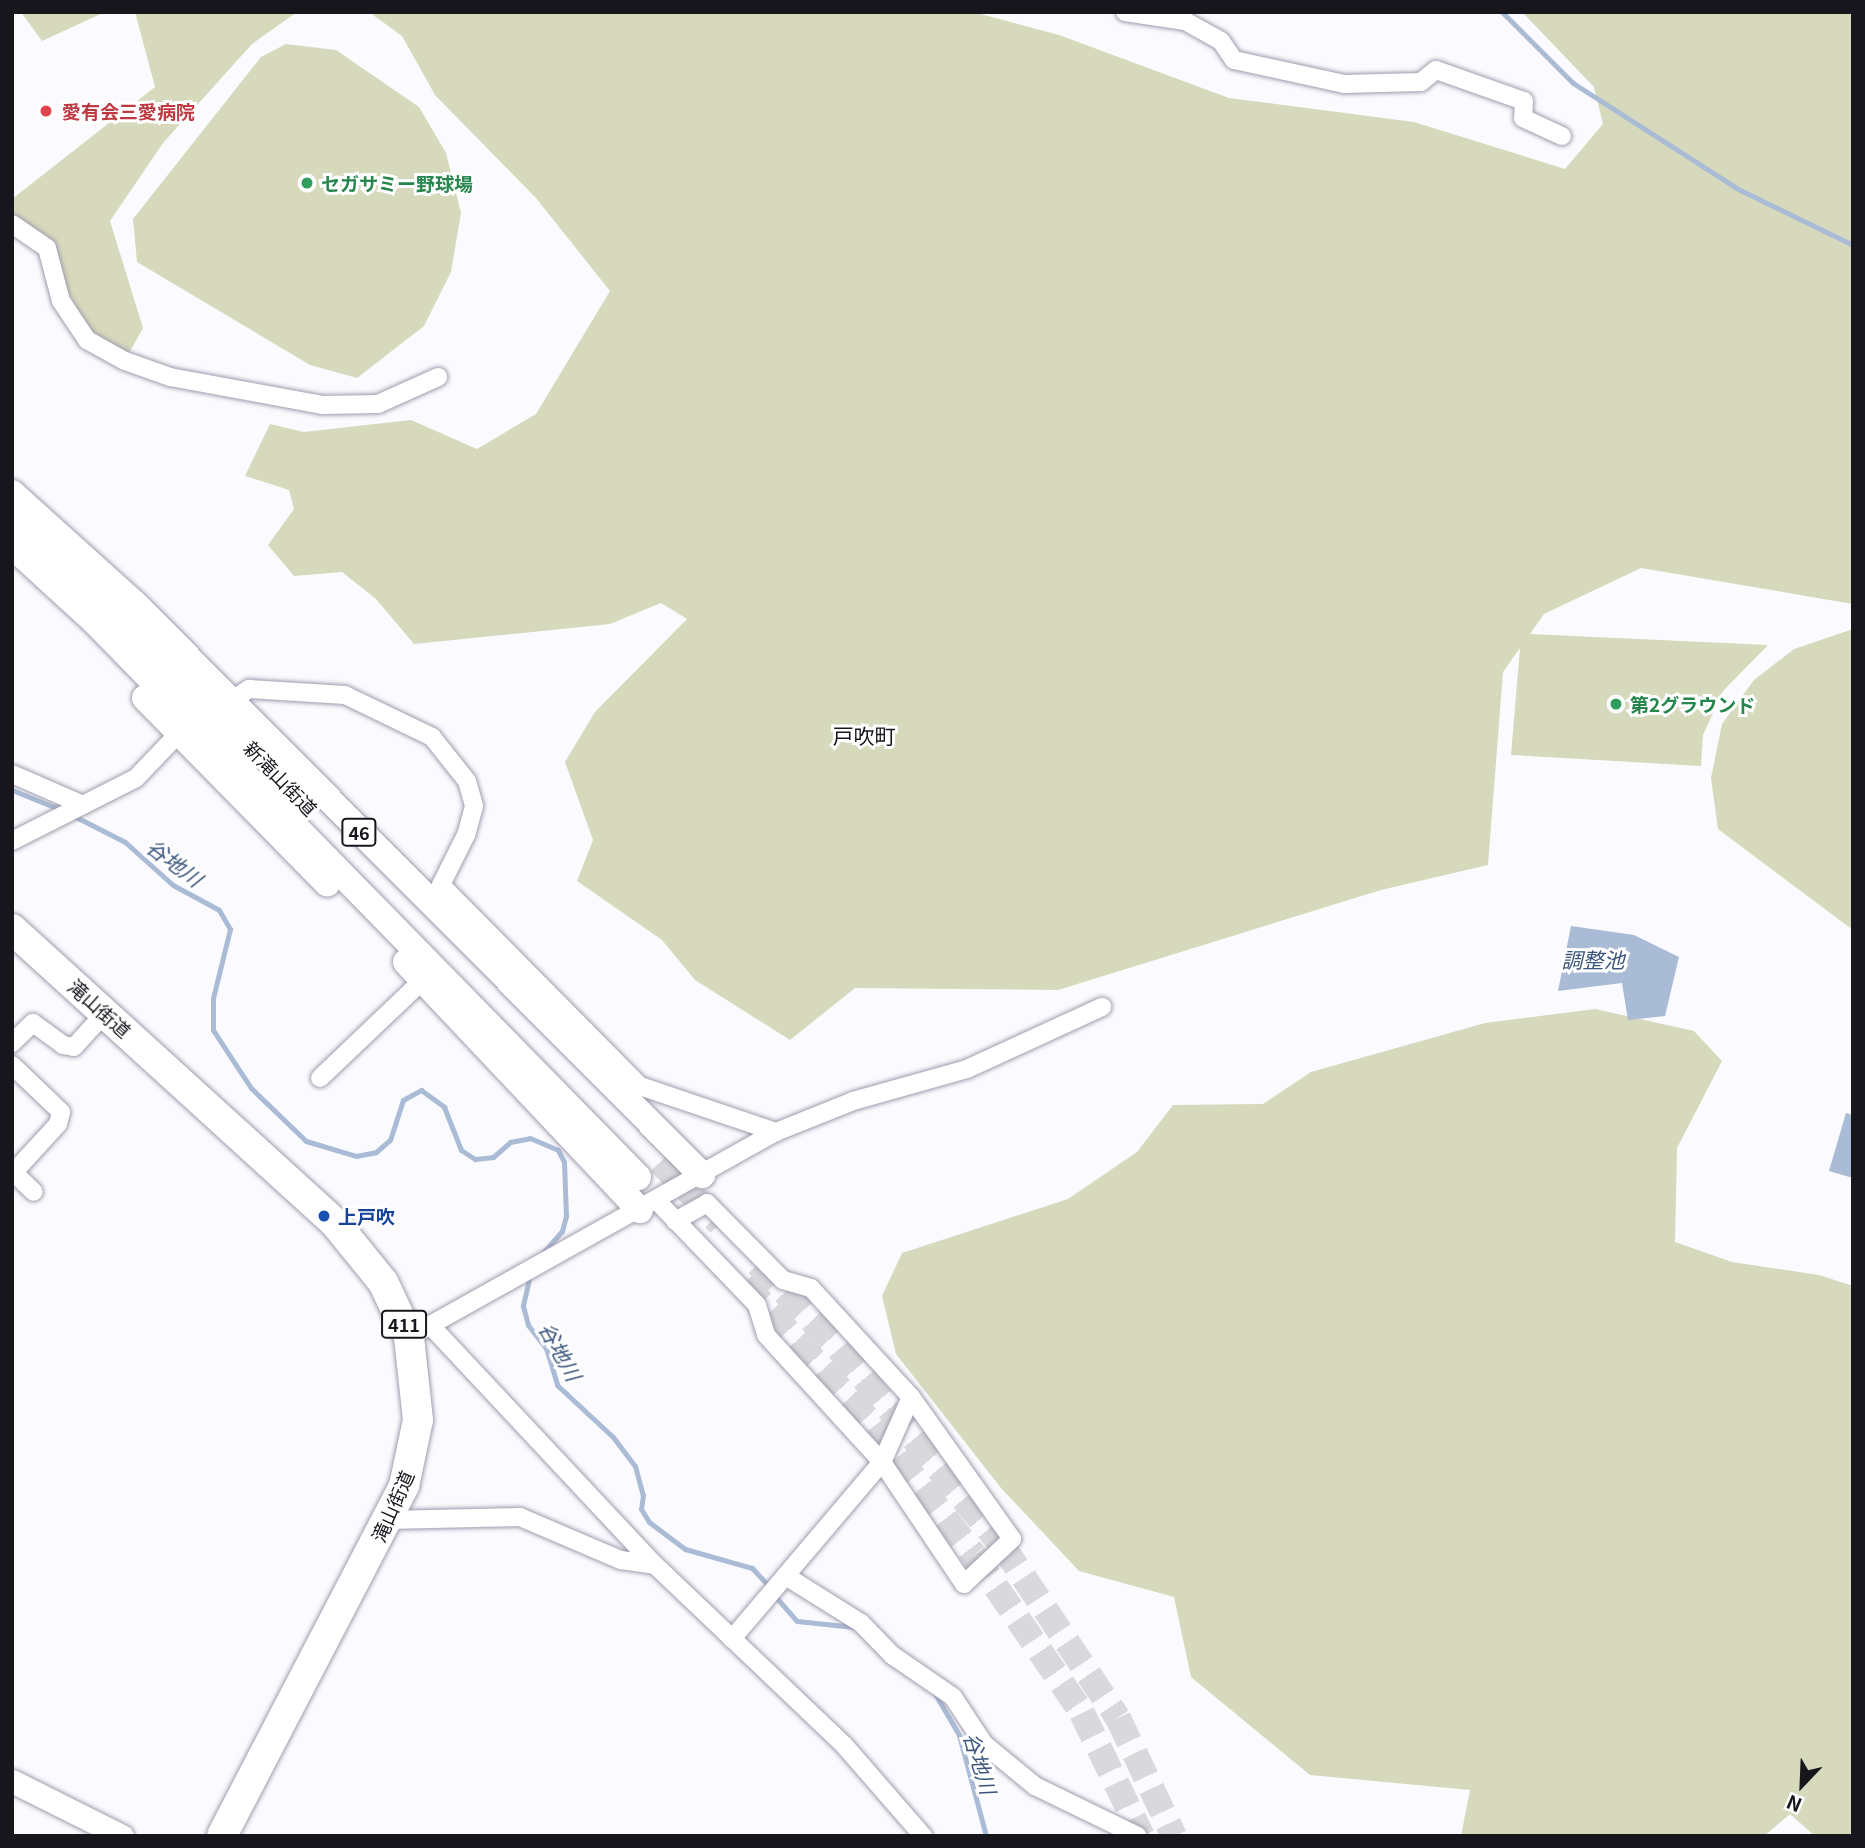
<!DOCTYPE html>
<html>
<head>
<meta charset="utf-8">
<style>
	body { margin:0 }
	#map { position:relative; width:1865px; height:1848px; overflow:hidden; background:#fbfafe; font-family:Georgia,"Noto Sans JP",serif }
	div>[style] { position:absolute }
	.green>* { inset:0; background:#d7d9bc }
	.water>* { inset:0; background:#a9bbd5 }
	.stream>* { height:5px; margin:-2.5px; padding:0 2.5px; transform-origin:2.5px; border-radius:2.5px; background:#a9bbd5 }
	.primary-tunnel>* { height:26px; margin-top:-13px; transform-origin:0; background:repeating-linear-gradient(90deg,#d9d8dc 0 26px,transparent 0 39px) }
	.roads { filter:drop-shadow(0 0 2px #a09cae) drop-shadow(0 0 2px #a09cae) }
	.street>* { height:18px; margin:-9px; padding:0 9px; transform-origin:9px; border-radius:9px; background:#fff }
	.secondary>* { height:23px; margin:-11.5px; padding:0 11.5px; transform-origin:11.5px; border-radius:11.5px; background:#fff }
	.primary>* { height:26px; margin:-13px; padding:0 13px; transform-origin:13px; border-radius:13px; background:#fff }
	.highway>* { height:30px; margin:-15px; padding:0 15px; transform-origin:15px; border-radius:15px; background:#fff }
	.dots>* { width:19px; height:19px; translate:-50% -50%; box-sizing:border-box; border:4px solid #fff; border-radius:50% }
	span { translate:-50% -50%; white-space:nowrap; text-align:center; line-height:1.15; -webkit-text-stroke:6px #fff; paint-order:stroke }
	.shield-label span { padding:2px 5px; background:#fff; border:2px solid; border-radius:5px; -webkit-text-stroke-width:0 }
	.shield-label { font-size:18px; color:#17161c; font-weight:700 }
	.health-label { font-size:19px; color:#be3a42; font-weight:700 }
	.left { translate:0 -50%; text-align:left }
	.leisure-label { font-size:19px; color:#27864d; font-weight:700 }
	.street-label { font-size:19px; color:#17161c }
	.transit-label { font-size:19px; color:#164399; font-weight:700 }
	.neighbourhood-label { font-size:21px; color:#17161c }
	.water-label { font-size:21px; color:#3b557c; font-style:italic }
	.frame { position:absolute; inset:0; border:14px solid #17161c; pointer-events:none }
	.north { position:absolute; left:1767px; top:1750px; width:70px; height:70px; -webkit-text-stroke:5px #fff; paint-order:stroke; rotate:203deg; font-size:19px; font-weight:700; line-height:28px; text-align:center; color:#17161c }
	.north::after { content:''; display:block; margin:auto; width:24px; height:32px; background:#17161c; clip-path:polygon(50% 0,100% 100%,50% 72%,0 100%) }
</style>
</head>
<body>
<div id="map">
	<div class="green">
		<div style="clip-path:polygon(21px 12px,105px 12px,42px 41px)"></div>
		<div style="clip-path:polygon(135px 12px,297px 12px,252px 44px,163px 143px,110px 221px,143px 328px,128px 355px,88px 329px,54px 265px,12px 222px,12px 199px,155px 87px)"></div>
		<div style="clip-path:polygon(369px 12px,973px 12px,1059px 35px,1229px 98px,1414px 122px,1565px 169px,1603px 124px,1594px 87px,1522px 12px,1853px 12px,1853px 604px,1641px 568px,1544px 614px,1530px 634px,1768px 645px,1723px 691px,1703px 735px,1701px 766px,1511px 755px,1520px 648px,1503px 672px,1488px 865px,1381px 890px,1058px 990px,855px 988px,790px 1040px,695px 980px,662px 940px,577px 881px,593px 840px,565px 762px,595px 712px,687px 619px,661px 603px,610px 624px,414px 644px,376px 599px,342px 572px,294px 576px,268px 545px,294px 509px,289px 490px,245px 476px,270px 424px,304px 432px,411px 420px,477px 449px,536px 414px,610px 291px,536px 198px,435px 95px,402px 36px)"></div>
		<div style="clip-path:polygon(286px 44px,336px 50px,419px 107px,446px 153px,461px 213px,451px 272px,424px 326px,357px 378px,310px 365px,137px 262px,133px 219px,261px 57px)"></div>
		<div style="clip-path:polygon(1853px 629px,1853px 930px,1718px 829px,1711px 778px,1722px 724px,1754px 680px,1794px 649px)"></div>
		<div style="clip-path:polygon(1595px 1009px,1694px 1031px,1722px 1061px,1677px 1148px,1675px 1242px,1732px 1262px,1819px 1275px,1853px 1286px,1853px 1836px,1815px 1836px,1790px 1814px,1764px 1836px,1461px 1836px,1470px 1790px,1310px 1775px,1191px 1677px,1174px 1597px,1079px 1571px,1001px 1488px,896px 1354px,882px 1296px,902px 1253px,1068px 1199px,1137px 1152px,1173px 1105px,1263px 1104px,1311px 1072px,1485px 1023px)"></div>
	</div>
	<div class="water">
		<div style="clip-path:polygon(1571px 926px,1634px 935px,1679px 957px,1665px 1016px,1628px 1020px,1622px 983px,1558px 991px)"></div>
		<div style="clip-path:polygon(1846px 1113px,1853px 1115px,1853px 1178px,1829px 1171px)"></div>
	</div>
	<div class="stream">
		<div style="left:1502px;top:12px;width:100px;rotate:45deg"></div>
		<div style="left:1573px;top:83px;width:196px;rotate:32.7deg"></div>
		<div style="left:1738px;top:189px;width:128px;rotate:26deg"></div>
		<div style="left:12px;top:790px;width:56px;rotate:22deg"></div>
		<div style="left:72px;top:815px;width:59px;rotate:27deg"></div>
		<div style="left:125px;top:842px;width:64px;rotate:41.9deg"></div>
		<div style="left:173px;top:885px;width:52px;rotate:28.5deg"></div>
		<div style="left:219px;top:910px;width:22px;rotate:60deg"></div>
		<div style="left:230px;top:929px;width:71px;rotate:103.8deg"></div>
		<div style="left:213px;top:998px;width:32px;rotate:90deg"></div>
		<div style="left:213px;top:1030px;width:69px;rotate:56.8deg"></div>
		<div style="left:251px;top:1088px;width:76px;rotate:43.9deg"></div>
		<div style="left:306px;top:1141px;width:52px;rotate:16.7deg"></div>
		<div style="left:356px;top:1156px;width:20px;rotate:-11deg"></div>
		<div style="left:376px;top:1152px;width:18px;rotate:-41deg"></div>
		<div style="left:390px;top:1140px;width:42px;rotate:-72deg"></div>
		<div style="left:403px;top:1100px;width:21px;rotate:-29deg"></div>
		<div style="left:421px;top:1090px;width:29px;rotate:36deg"></div>
		<div style="left:444px;top:1107px;width:46px;rotate:68.4deg"></div>
		<div style="left:461px;top:1150px;width:17px;rotate:33deg"></div>
		<div style="left:475px;top:1159px;width:18px;rotate:-6deg"></div>
		<div style="left:493px;top:1157px;width:23px;rotate:-41deg"></div>
		<div style="left:510px;top:1142px;width:20px;rotate:-11deg"></div>
		<div style="left:530px;top:1138px;width:30px;rotate:23deg"></div>
		<div style="left:558px;top:1150px;width:13px;rotate:63deg"></div>
		<div style="left:564px;top:1162px;width:54px;rotate:87.9deg"></div>
		<div style="left:566px;top:1216px;width:16px;rotate:105deg"></div>
		<div style="left:562px;top:1231px;width:32px;rotate:131deg"></div>
		<div style="left:530px;top:1275px;width:32px;rotate:103deg"></div>
		<div style="left:523px;top:1306px;width:20px;rotate:75deg"></div>
		<div style="left:528px;top:1325px;width:29px;rotate:52deg"></div>
		<div style="left:546px;top:1348px;width:39px;rotate:73deg"></div>
		<div style="left:557px;top:1385px;width:76px;rotate:42.9deg"></div>
		<div style="left:613px;top:1437px;width:36px;rotate:53deg"></div>
		<div style="left:635px;top:1466px;width:30px;rotate:75deg"></div>
		<div style="left:643px;top:1495px;width:14px;rotate:98deg"></div>
		<div style="left:641px;top:1509px;width:15px;rotate:58deg"></div>
		<div style="left:649px;top:1522px;width:45px;rotate:36.9deg"></div>
		<div style="left:685px;top:1549px;width:70px;rotate:15.8deg"></div>
		<div style="left:752px;top:1568px;width:26px;rotate:47deg"></div>
		<div style="left:775px;top:1596px;width:33px;rotate:49deg"></div>
		<div style="left:797px;top:1621px;width:57px;rotate:6deg"></div>
		<div style="left:934px;top:1692px;width:50px;rotate:59.8deg"></div>
		<div style="left:959px;top:1735px;width:105px;rotate:75deg"></div>
	</div>
	<div class="primary-tunnel">
		<div style="left:660px;top:1162px;width:86px;rotate:45.9deg"></div>
		<div style="left:758px;top:1264px;width:117px;rotate:46.4deg"></div>
		<div style="left:839px;top:1349px;width:255px;rotate:50.3deg"></div>
		<div style="left:1002px;top:1545px;width:208px;rotate:56.2deg"></div>
		<div style="left:1118px;top:1718px;width:131px;rotate:64.6deg"></div>
		<div style="left:744px;top:1283px;width:193px;rotate:47.7deg"></div>
		<div style="left:874px;top:1426px;width:163px;rotate:52.2deg"></div>
		<div style="left:974px;top:1555px;width:191px;rotate:55.6deg"></div>
		<div style="left:1082px;top:1713px;width:137px;rotate:64deg"></div>
	</div>
	<div class="roads">
		<div class="street">
			<div style="left:1125px;top:12px;width:61px;rotate:8.5deg"></div>
			<div style="left:1185px;top:21px;width:41px;rotate:29.1deg"></div>
			<div style="left:1221px;top:41px;width:23px;rotate:56deg"></div>
			<div style="left:1234px;top:60px;width:113px;rotate:12.3deg"></div>
			<div style="left:1344px;top:84px;width:77px;rotate:-1.5deg"></div>
			<div style="left:1421px;top:82px;width:19px;rotate:-39deg"></div>
			<div style="left:1436px;top:70px;width:93px;rotate:19.4deg"></div>
			<div style="left:1524px;top:101px;width:17px;rotate:93deg"></div>
			<div style="left:1523px;top:118px;width:43px;rotate:24.8deg"></div>
			<div style="left:12px;top:224px;width:42px;rotate:34.4deg"></div>
			<div style="left:47px;top:248px;width:55px;rotate:75.2deg"></div>
			<div style="left:61px;top:301px;width:47px;rotate:56.3deg"></div>
			<div style="left:87px;top:340px;width:43px;rotate:28.9deg"></div>
			<div style="left:125px;top:361px;width:48px;rotate:19.6deg"></div>
			<div style="left:170px;top:377px;width:156px;rotate:10.4deg"></div>
			<div style="left:323px;top:405px;width:55px;rotate:-1deg"></div>
			<div style="left:378px;top:404px;width:66px;rotate:-24.2deg"></div>
			<div style="left:231px;top:701px;width:22px;rotate:-34deg"></div>
			<div style="left:249px;top:689px;width:96px;rotate:3.6deg"></div>
			<div style="left:345px;top:695px;width:97px;rotate:25.8deg"></div>
			<div style="left:432px;top:737px;width:56px;rotate:51.5deg"></div>
			<div style="left:467px;top:781px;width:26px;rotate:74deg"></div>
			<div style="left:474px;top:806px;width:30px;rotate:105deg"></div>
			<div style="left:466px;top:835px;width:56px;rotate:116.6deg"></div>
			<div style="left:441px;top:885px;width:283px;rotate:45.3deg"></div>
			<div style="left:640px;top:1086px;width:144px;rotate:18.7deg"></div>
			<div style="left:12px;top:774px;width:77px;rotate:23.6deg"></div>
			<div style="left:12px;top:841px;width:139px;rotate:-26.9deg"></div>
			<div style="left:136px;top:778px;width:62px;rotate:-46.3deg"></div>
			<div style="left:12px;top:1043px;width:29px;rotate:-44deg"></div>
			<div style="left:33px;top:1023px;width:37px;rotate:36deg"></div>
			<div style="left:63px;top:1045px;width:11px;rotate:10deg"></div>
			<div style="left:74px;top:1047px;width:46px;rotate:-47.6deg"></div>
			<div style="left:12px;top:1065px;width:68px;rotate:43.8deg"></div>
			<div style="left:61px;top:1112px;width:12px;rotate:104deg"></div>
			<div style="left:58px;top:1124px;width:65px;rotate:132.5deg"></div>
			<div style="left:320px;top:1078px;width:142px;rotate:-43.6deg"></div>
			<div style="left:12px;top:1171px;width:30px;rotate:44deg"></div>
			<div style="left:657px;top:1201px;width:144px;rotate:46.1deg"></div>
			<div style="left:757px;top:1305px;width:31px;rotate:73deg"></div>
			<div style="left:766px;top:1335px;width:172px;rotate:47.6deg"></div>
			<div style="left:882px;top:1462px;width:147px;rotate:56.1deg"></div>
			<div style="left:964px;top:1584px;width:66px;rotate:-43.2deg"></div>
			<div style="left:1012px;top:1539px;width:174px;rotate:-125.4deg"></div>
			<div style="left:675px;top:1221px;width:37px;rotate:-29deg"></div>
			<div style="left:707px;top:1203px;width:108px;rotate:45.4deg"></div>
			<div style="left:783px;top:1280px;width:29px;rotate:16deg"></div>
			<div style="left:811px;top:1288px;width:148px;rotate:47.5deg"></div>
			<div style="left:911px;top:1397px;width:71px;rotate:114deg"></div>
			<div style="left:882px;top:1462px;width:232px;rotate:130.3deg"></div>
			<div style="left:431px;top:1326px;width:328px;rotate:46.9deg"></div>
			<div style="left:655px;top:1565px;width:261px;rotate:43.6deg"></div>
			<div style="left:844px;top:1745px;width:121px;rotate:49deg"></div>
			<div style="left:409px;top:1337px;width:420px;rotate:-29.2deg"></div>
			<div style="left:776px;top:1132px;width:83px;rotate:-21.9deg"></div>
			<div style="left:853px;top:1101px;width:118px;rotate:-15.7deg"></div>
			<div style="left:967px;top:1069px;width:149px;rotate:-24.7deg"></div>
			<div style="left:388px;top:1520px;width:132px;rotate:-1.3deg"></div>
			<div style="left:520px;top:1517px;width:110px;rotate:23.1deg"></div>
			<div style="left:621px;top:1560px;width:34px;rotate:8deg"></div>
			<div style="left:789px;top:1578px;width:85px;rotate:32deg"></div>
			<div style="left:861px;top:1623px;width:45px;rotate:45.9deg"></div>
			<div style="left:892px;top:1655px;width:74px;rotate:34.5deg"></div>
			<div style="left:953px;top:1697px;width:56px;rotate:56.6deg"></div>
			<div style="left:984px;top:1744px;width:66px;rotate:39.5deg"></div>
			<div style="left:1035px;top:1786px;width:114px;rotate:25.9deg"></div>
		</div>
		<div class="secondary">
			<div style="left:12px;top:1781px;width:123px;rotate:26.6deg"></div>
		</div>
		<div class="primary">
			<div style="left:12px;top:493px;width:166px;rotate:42.1deg"></div>
			<div style="left:135px;top:604px;width:805px;rotate:45.2deg"></div>
			<div style="left:12px;top:520px;width:335px;rotate:43.7deg"></div>
			<div style="left:12px;top:546px;width:111px;rotate:42.4deg"></div>
			<div style="left:94px;top:621px;width:778px;rotate:45.63deg"></div>
			<div style="left:145px;top:698px;width:260px;rotate:45.5deg"></div>
			<div style="left:406px;top:962px;width:341px;rotate:46.7deg"></div>
		</div>
		<div class="highway">
			<div style="left:12px;top:929px;width:437px;rotate:42.3deg"></div>
			<div style="left:335px;top:1223px;width:76px;rotate:50.9deg"></div>
			<div style="left:383px;top:1282px;width:61px;rotate:64.7deg"></div>
			<div style="left:409px;top:1337px;width:83px;rotate:83.8deg"></div>
			<div style="left:418px;top:1420px;width:67px;rotate:102deg"></div>
			<div style="left:404px;top:1486px;width:394px;rotate:117.5deg"></div>
		</div>
	</div>
	<div class="dots">
		<div style="left:46px;top:111px;background:#e0444e"></div>
		<div style="left:307px;top:183px;background:#2e9e5b"></div>
		<div style="left:1616px;top:704px;background:#2e9e5b"></div>
		<div style="left:324px;top:1216px;background:#1a4fb4"></div>
	</div>
	<div class="shield-label">
		<span style="left:359px;top:832px">46</span>
		<span style="left:404px;top:1324px">411</span>
	</div>
	<div class="health-label">
		<span class="left" style="left:62px;top:111px">愛有会三愛病院</span>
	</div>
	<div class="leisure-label">
		<span class="left" style="left:321px;top:183px">セガサミー野球場</span>
		<span class="left" style="left:1630px;top:704px">第2グラウンド</span>
	</div>
	<div class="street-label">
		<span style="left:281px;top:778px;rotate:46deg">新滝山街道</span>
		<span style="left:100px;top:1008px;rotate:42deg">滝山街道</span>
		<span style="left:392px;top:1506px;rotate:-66deg">滝山街道</span>
	</div>
	<div class="transit-label">
		<span class="left" style="left:338px;top:1216px">上戸吹</span>
	</div>
	<div class="neighbourhood-label">
		<span style="left:864px;top:735px">戸吹町</span>
	</div>
	<div class="water-label">
		<span style="left:175px;top:862px;rotate:37deg">谷地川</span>
		<span style="left:1593px;top:959px">調整池</span>
		<span style="left:561px;top:1351px;rotate:61deg">谷地川</span>
		<span style="left:981px;top:1763px;rotate:73deg">谷地川</span>
	</div>
	<div class="frame"></div>
	<div class="north">N</div>
</div>
</body>
</html>
